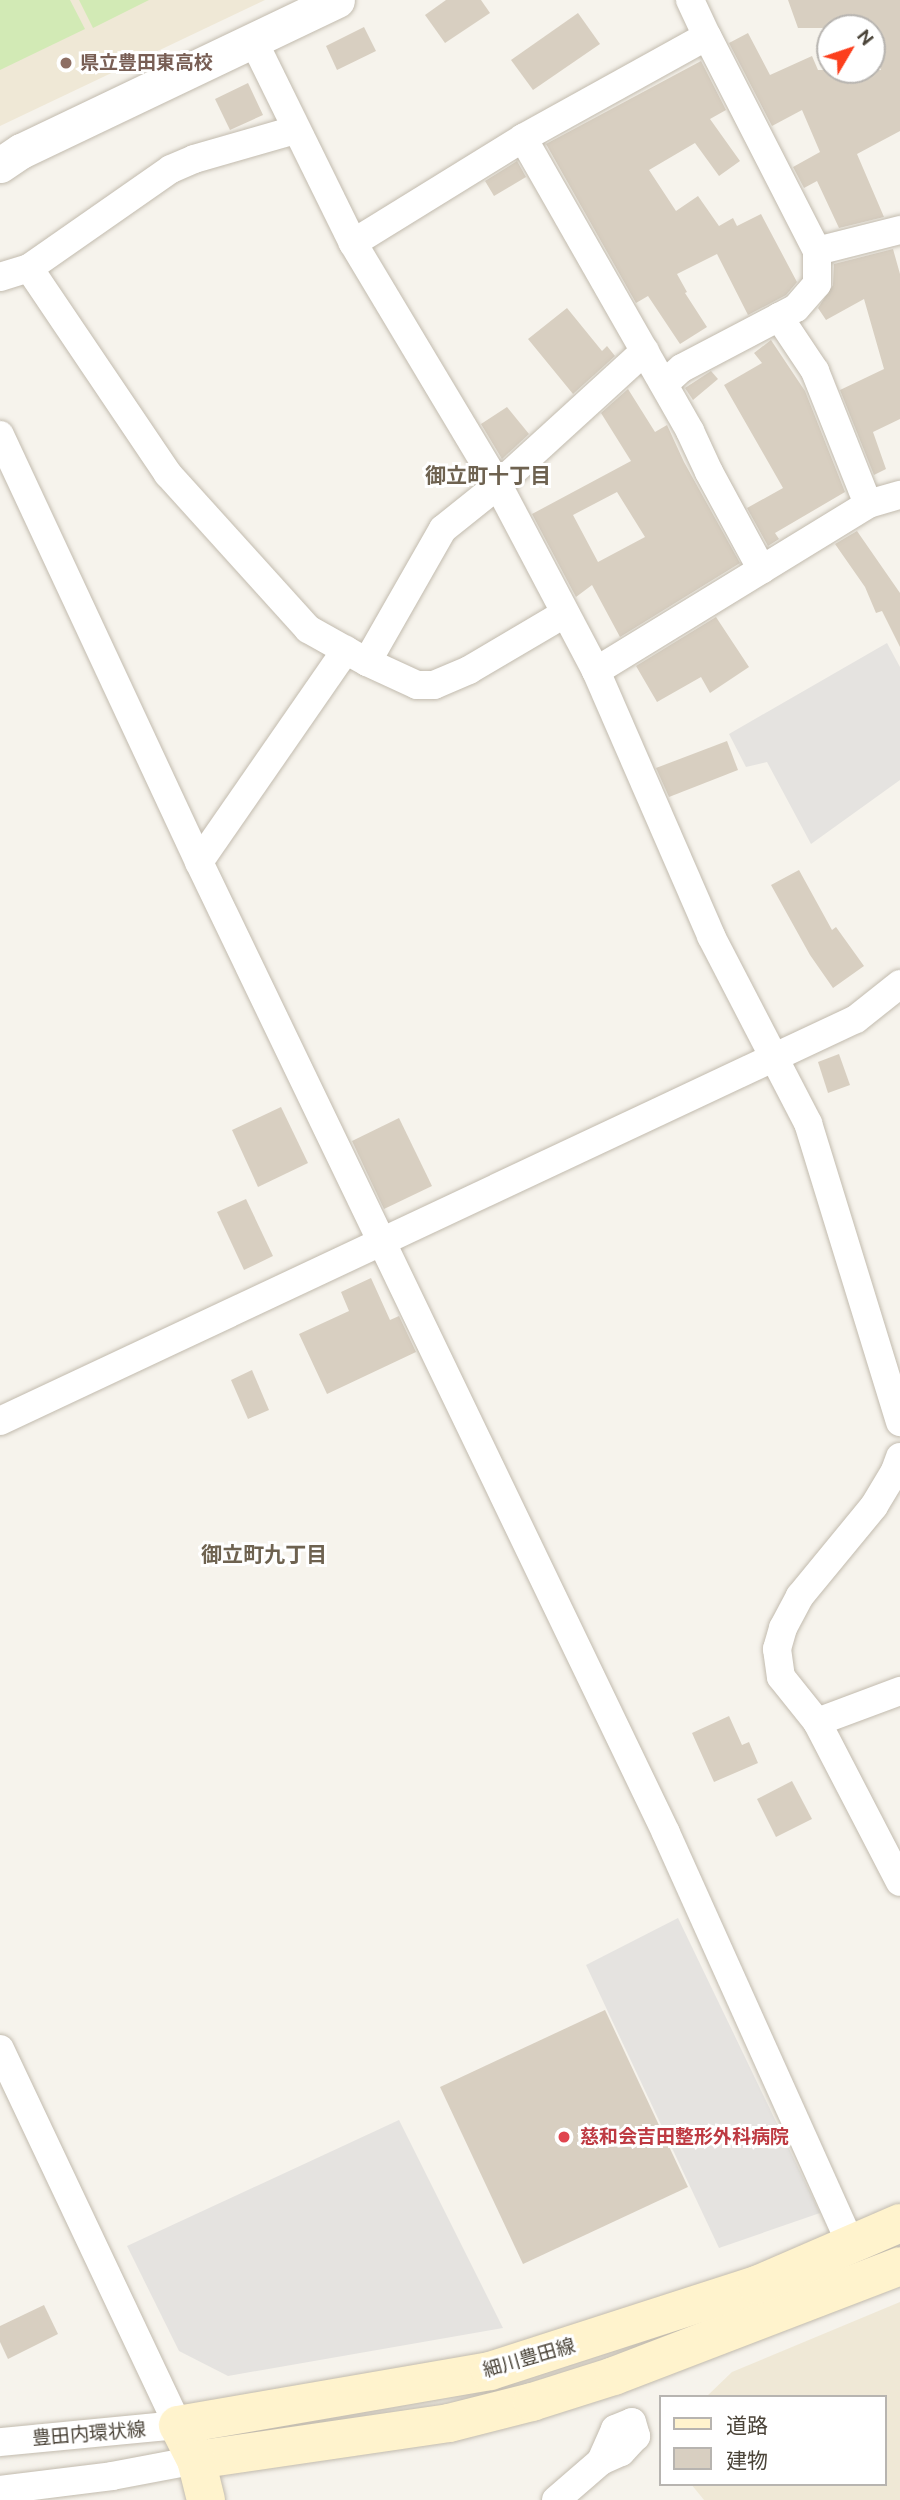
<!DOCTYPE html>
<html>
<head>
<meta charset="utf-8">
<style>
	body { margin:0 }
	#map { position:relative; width:900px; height:2500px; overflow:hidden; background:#f6f3ec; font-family:Ubuntu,"Noto Sans JP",sans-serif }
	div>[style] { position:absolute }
	.education>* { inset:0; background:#efe8d6 }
	.green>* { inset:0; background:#d2eab5 }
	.parking>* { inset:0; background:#e5e3e0 }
	.building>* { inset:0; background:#d8cfc1 }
	.roads { filter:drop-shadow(0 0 2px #c2bbae) drop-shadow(0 0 2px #c2bbae) }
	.minor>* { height:28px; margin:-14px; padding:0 14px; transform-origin:14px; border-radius:14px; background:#fff }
	.tertiary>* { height:35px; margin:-17.5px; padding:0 17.5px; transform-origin:17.5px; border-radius:17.5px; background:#fff }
	.secondary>* { height:38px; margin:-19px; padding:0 19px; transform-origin:19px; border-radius:19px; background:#fff3cd }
	.dots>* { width:19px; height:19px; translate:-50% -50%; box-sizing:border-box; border:4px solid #fff; border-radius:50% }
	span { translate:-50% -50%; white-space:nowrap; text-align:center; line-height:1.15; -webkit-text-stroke:6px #fff; paint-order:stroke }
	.education-label { font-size:19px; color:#785e54; font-weight:700 }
	.left { translate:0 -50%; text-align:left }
	.health-label { font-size:19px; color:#be3a42; font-weight:700 }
	.street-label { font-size:19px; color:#4b4439 }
	.neighbourhood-label { font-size:21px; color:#6e6250; font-weight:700 }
	.legend { position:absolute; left:659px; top:2395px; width:228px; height:91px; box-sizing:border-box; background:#fff; border:2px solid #b7b4b0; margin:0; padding:9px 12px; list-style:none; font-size:21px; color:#4b4439 }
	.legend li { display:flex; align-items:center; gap:14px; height:35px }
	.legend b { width:35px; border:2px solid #b7b4b0 }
	.north { position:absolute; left:816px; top:14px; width:70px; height:70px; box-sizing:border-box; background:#fff; border:2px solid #b7b4b0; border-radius:50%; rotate:51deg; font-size:19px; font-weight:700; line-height:28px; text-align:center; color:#4b4439 }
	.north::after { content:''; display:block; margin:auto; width:24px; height:32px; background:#fc3f1d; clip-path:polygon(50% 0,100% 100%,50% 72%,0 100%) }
</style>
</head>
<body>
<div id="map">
	<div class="education">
		<div style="clip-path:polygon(0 0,265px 0,0 126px)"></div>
		<div style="clip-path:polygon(900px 2302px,900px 2500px,704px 2500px,691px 2484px,884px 2484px,884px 2397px,706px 2397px,732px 2372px)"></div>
	</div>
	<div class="green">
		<div style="clip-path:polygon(0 0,70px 0,85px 29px,0 70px)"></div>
		<div style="clip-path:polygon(79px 0,149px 0,93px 28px)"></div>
	</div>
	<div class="parking">
		<div style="clip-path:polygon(887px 643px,900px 667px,900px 780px,811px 844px,767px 762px,746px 767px,729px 734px)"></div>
		<div style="clip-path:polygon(678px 1918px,820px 2213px,719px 2248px,586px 1965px)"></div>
		<div style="clip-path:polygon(399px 2120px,503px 2328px,228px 2376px,179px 2351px,127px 2246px)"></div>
	</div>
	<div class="building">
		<div style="clip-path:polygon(446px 0,481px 0,490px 13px,445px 43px,425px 15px)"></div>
		<div style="clip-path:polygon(788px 0,900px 0,900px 131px,857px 154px,884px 217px,839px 228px,817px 181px,804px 188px,793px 167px,820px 152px,802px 110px,772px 126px,729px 43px,748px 33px,770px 75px,812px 56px,818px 70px,881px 70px,872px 43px,874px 28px,798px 28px)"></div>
		<div style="clip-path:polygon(578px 13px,600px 44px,533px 90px,511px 60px)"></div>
		<div style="clip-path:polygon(364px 27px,376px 51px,337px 70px,326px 46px)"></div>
		<div style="clip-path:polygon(701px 61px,726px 110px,710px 119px,740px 161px,719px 176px,695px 143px,649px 170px,676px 211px,698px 196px,719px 226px,733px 218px,737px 226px,761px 214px,797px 282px,786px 295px,748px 315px,717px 254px,677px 274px,687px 292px,685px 293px,707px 327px,680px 344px,648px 296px,636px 303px,546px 144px)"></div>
		<div style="clip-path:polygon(248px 83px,263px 115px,230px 130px,215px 99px)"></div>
		<div style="clip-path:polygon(517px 161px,526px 177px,494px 196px,485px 181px)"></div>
		<div style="clip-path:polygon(893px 249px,900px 274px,900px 419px,873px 432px,886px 469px,874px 475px,840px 390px,884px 369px,864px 299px,826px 320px,818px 308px,833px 285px,834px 264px)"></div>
		<div style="clip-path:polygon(567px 308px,602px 351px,607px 346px,615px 356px,573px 394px,528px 339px)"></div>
		<div style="clip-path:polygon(771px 340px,805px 391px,845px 492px,775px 533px,779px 539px,768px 546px,747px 508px,783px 488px,724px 385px,762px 363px,754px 353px)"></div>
		<div style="clip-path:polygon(711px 371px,718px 379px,693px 400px,685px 388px)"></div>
		<div style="clip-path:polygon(evenodd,628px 389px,655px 432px,667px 425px,684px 462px,740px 563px,620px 637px,592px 585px,576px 597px,532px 514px,631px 461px,601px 413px,628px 389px,617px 492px,645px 537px,598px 562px,573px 515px,617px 492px)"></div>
		<div style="clip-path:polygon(507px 407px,529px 434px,502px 459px,481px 424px)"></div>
		<div style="clip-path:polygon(857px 531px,900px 593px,900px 647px,882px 611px,876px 613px,865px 587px,835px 544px)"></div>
		<div style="clip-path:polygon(716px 617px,749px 667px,710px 693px,701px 677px,657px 702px,636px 666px)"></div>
		<div style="clip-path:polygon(727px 741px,738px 770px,669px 797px,656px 768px)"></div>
		<div style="clip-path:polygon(799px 870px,832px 930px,836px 927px,864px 966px,833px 988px,810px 955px,771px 885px)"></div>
		<div style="clip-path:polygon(839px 1054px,850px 1085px,828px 1093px,818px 1062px)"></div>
		<div style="clip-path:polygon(281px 1107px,308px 1163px,258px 1187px,232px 1130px)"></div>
		<div style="clip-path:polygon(399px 1118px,432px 1186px,384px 1209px,352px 1141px)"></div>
		<div style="clip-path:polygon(246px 1199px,273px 1256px,244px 1270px,217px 1212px)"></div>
		<div style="clip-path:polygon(371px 1278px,390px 1320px,399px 1316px,416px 1352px,327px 1394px,299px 1334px,349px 1311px,341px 1292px)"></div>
		<div style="clip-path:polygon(252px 1370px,269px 1410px,248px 1419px,231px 1380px)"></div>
		<div style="clip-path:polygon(729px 1716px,742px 1745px,749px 1742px,758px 1763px,714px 1782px,692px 1733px)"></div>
		<div style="clip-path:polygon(792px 1781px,812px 1819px,776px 1837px,757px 1799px)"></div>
		<div style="clip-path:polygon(605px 2010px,688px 2187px,523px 2264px,440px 2087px)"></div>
		<div style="clip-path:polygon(44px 2305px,58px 2334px,8px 2359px,0 2342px,0 2326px)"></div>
	</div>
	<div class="roads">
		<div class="minor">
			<div style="left:690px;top:0;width:40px;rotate:65deg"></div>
			<div style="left:253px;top:40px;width:226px;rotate:63.8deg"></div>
			<div style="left:353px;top:243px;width:282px;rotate:59.1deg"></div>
			<div style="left:498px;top:485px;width:210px;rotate:62.2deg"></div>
			<div style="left:596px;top:671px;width:289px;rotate:66.5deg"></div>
			<div style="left:711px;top:936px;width:211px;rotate:62.6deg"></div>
			<div style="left:808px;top:1123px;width:313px;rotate:72.9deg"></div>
			<div style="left:523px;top:138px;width:337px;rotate:60.3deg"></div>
			<div style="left:690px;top:431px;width:45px;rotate:65.1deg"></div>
			<div style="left:709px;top:472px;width:111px;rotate:61.6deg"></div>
			<div style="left:353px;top:243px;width:200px;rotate:-31.7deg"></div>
			<div style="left:523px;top:138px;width:210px;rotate:-29deg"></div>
			<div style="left:707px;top:36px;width:242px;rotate:62.9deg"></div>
			<div style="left:817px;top:251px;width:33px;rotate:90deg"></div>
			<div style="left:817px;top:284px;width:32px;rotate:131deg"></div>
			<div style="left:796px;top:308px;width:19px;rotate:152deg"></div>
			<div style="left:779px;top:317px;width:65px;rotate:56.3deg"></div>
			<div style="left:815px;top:371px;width:143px;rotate:68.3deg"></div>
			<div style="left:817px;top:251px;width:86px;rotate:-14.2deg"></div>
			<div style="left:29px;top:268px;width:249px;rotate:56deg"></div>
			<div style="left:168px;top:474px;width:209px;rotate:47.9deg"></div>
			<div style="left:308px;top:629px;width:68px;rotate:29.2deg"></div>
			<div style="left:367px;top:662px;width:55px;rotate:24.7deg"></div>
			<div style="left:417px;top:685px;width:17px"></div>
			<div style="left:434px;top:685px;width:38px;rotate:-23deg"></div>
			<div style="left:469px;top:670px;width:110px;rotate:-30.5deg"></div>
			<div style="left:0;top:277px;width:30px;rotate:-17deg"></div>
			<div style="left:29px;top:268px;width:173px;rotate:-34.9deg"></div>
			<div style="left:171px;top:169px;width:25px;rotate:-23deg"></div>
			<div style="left:194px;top:159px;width:105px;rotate:-16deg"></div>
			<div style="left:664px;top:384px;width:24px;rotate:-42deg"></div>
			<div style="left:682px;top:368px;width:110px;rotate:-27.7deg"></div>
			<div style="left:0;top:435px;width:471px;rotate:65deg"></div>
			<div style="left:199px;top:862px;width:1077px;rotate:64.31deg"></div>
			<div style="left:666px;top:1833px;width:451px;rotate:65.8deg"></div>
			<div style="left:367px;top:662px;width:153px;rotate:-60.3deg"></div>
			<div style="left:443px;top:529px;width:70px;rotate:-38.7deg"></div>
			<div style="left:498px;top:485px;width:199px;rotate:-42.4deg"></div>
			<div style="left:596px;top:671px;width:319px;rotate:-31.5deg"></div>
			<div style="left:868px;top:504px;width:33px;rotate:-16deg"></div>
			<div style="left:199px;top:862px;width:258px;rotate:-55.3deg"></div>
			<div style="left:0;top:1421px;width:946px;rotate:-25.16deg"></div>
			<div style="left:856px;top:1019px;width:56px;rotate:-38.5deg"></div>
			<div style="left:900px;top:1457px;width:15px;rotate:110deg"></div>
			<div style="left:895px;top:1471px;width:41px;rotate:121deg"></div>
			<div style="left:874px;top:1506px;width:117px;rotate:129.4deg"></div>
			<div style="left:800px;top:1596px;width:36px;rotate:118deg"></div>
			<div style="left:783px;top:1628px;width:22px;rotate:106deg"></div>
			<div style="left:777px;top:1649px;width:28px;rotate:82deg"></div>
			<div style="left:781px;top:1677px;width:58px;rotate:51.3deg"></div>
			<div style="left:817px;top:1722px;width:180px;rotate:62.6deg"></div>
			<div style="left:817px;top:1722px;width:89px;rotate:-20.5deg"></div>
			<div style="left:0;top:2049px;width:416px;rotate:64.7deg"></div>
			<div style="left:178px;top:2425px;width:179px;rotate:174.5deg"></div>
			<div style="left:632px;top:2422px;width:15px;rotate:74deg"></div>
			<div style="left:636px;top:2436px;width:22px;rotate:133deg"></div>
			<div style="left:621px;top:2452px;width:22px;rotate:156deg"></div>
			<div style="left:601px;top:2461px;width:35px;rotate:-66deg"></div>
			<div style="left:615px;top:2429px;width:18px;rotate:-22deg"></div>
			<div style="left:0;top:2490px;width:113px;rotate:-7.1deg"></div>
			<div style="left:112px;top:2476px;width:86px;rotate:-10.8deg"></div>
			<div style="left:556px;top:2500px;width:60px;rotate:-40.9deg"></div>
		</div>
		<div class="tertiary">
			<div style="left:0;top:165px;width:25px;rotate:-34deg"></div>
			<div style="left:21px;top:151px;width:350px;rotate:-25.5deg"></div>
		</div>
		<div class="secondary">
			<div style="left:196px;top:2460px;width:256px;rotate:-8.3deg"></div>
			<div style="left:449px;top:2423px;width:86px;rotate:-14.2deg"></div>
			<div style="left:532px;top:2402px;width:86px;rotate:-17.6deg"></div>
			<div style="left:614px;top:2376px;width:306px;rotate:-21deg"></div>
			<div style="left:206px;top:2500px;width:41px;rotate:-104deg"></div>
			<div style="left:196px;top:2460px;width:39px;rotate:-117deg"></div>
			<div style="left:178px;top:2425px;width:317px;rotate:-9.8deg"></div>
			<div style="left:490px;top:2371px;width:281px;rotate:-17.9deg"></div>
			<div style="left:757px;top:2285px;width:156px;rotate:-23.4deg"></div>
		</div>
	</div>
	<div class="dots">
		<div style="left:66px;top:63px;background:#8d6e63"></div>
		<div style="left:564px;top:2137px;background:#e0444e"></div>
	</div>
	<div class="education-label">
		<span class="left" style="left:80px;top:63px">県立豊田東高校</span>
	</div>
	<div class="health-label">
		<span class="left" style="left:580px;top:2137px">慈和会吉田整形外科病院</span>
	</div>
	<div class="street-label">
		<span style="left:529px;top:2358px;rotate:-16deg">細川豊田線</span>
		<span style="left:89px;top:2434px;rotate:-5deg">豊田内環状線</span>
	</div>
	<div class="neighbourhood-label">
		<span style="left:488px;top:475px">御立町十丁目</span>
		<span style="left:264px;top:1554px">御立町九丁目</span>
	</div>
	<ul class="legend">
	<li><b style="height:9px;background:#fff3cd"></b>道路</li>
	<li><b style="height:19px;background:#d8cfc1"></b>建物</li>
	</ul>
	<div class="north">N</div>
</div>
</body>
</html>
